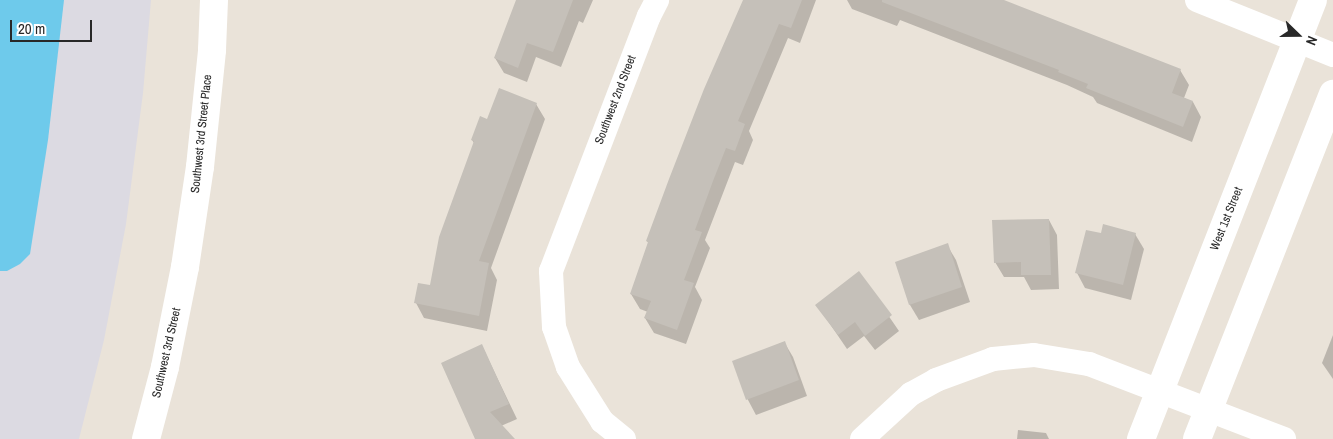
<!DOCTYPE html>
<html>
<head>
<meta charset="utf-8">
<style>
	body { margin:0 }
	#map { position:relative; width:1333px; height:439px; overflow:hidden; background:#eae3d9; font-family:"Archivo Narrow",sans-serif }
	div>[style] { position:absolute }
	.industrial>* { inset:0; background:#dcdae2 }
	.water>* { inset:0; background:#6ecaeb }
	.shadow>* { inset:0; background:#0003 }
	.building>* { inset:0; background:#c5c0b9 }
	.minor>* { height:24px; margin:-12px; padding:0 12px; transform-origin:12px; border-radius:12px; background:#fff }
	.tertiary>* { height:28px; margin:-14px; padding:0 14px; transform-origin:14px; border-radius:14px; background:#fff }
	.secondary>* { height:28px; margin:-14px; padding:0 14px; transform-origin:14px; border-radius:14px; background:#fff }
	span { translate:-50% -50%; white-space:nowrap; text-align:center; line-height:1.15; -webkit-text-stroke:4.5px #fff; paint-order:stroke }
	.street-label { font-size:12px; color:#282828 }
	.north { position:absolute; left:1273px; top:10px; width:50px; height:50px; -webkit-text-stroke:4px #fff; paint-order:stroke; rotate:112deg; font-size:14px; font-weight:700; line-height:20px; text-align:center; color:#282828 }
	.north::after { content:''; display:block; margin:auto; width:18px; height:22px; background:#282828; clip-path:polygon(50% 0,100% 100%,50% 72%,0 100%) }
	.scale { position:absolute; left:10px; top:20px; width:82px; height:22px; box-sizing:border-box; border:2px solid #282828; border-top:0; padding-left:6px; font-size:15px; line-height:18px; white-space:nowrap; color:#282828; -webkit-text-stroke:4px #fff; paint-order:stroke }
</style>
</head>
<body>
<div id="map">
	<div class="industrial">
		<div style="clip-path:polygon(0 0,151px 0,143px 93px,126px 224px,104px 340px,79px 439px,0 439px)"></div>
	</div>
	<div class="water">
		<div style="clip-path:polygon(0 0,64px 0,48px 140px,30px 254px,20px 264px,7px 271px,0 271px)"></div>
	</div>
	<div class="shadow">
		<div style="clip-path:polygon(529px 0,593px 0,583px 23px,579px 21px,561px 67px,536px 57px,527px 82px,504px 73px,495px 58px)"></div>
		<div style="clip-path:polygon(745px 0,816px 0,800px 43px,788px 38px,749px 131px,753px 140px,743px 165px,735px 162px,705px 240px,710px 248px,695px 287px,702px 300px,686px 344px,654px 333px,645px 318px,648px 312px,640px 309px,631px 294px,649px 244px,647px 241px)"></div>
		<div style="clip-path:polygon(847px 0,1001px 0,1180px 70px,1189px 85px,1184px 98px,1193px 102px,1201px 117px,1192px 142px,1097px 103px,1093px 97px,1067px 85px,900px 20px,897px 26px,852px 9px)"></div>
		<div style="clip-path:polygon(536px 104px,545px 119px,491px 268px,497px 280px,487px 331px,424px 318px,416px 303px,430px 287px,474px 143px,472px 140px,488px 121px)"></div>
		<div style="clip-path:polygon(1049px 220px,1057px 235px,1059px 289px,1031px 290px,1024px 277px,1004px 277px,995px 262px)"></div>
		<div style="clip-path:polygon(1135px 234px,1144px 249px,1131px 300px,1085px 288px,1077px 273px,1102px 235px)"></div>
		<div style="clip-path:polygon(947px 245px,956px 260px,970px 302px,919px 320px,910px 305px,896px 263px)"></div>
		<div style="clip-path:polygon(859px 273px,899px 331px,875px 350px,864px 336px,847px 349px,817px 305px)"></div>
		<div style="clip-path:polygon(1333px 335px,1333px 379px,1322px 363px)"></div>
		<div style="clip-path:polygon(784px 342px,793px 357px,807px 396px,756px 415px,748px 400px,733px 362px)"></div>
		<div style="clip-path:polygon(482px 346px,517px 419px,501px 426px,513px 439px,477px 439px)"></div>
		<div style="clip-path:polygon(1018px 430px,1046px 433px,1049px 439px,1017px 439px)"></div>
	</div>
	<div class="building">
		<div style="clip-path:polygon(516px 0,573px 0,553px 52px,527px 43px,518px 68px,494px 58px)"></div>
		<div style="clip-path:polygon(743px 0,802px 0,791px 28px,779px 24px,738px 121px,745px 124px,735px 151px,726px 148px,713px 181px,695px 230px,702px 232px,684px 280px,694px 283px,677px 330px,644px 318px,651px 301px,630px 294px,648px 242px,646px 241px,669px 179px,704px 89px)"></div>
		<div style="clip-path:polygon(882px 0,1004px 0,1181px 69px,1172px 93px,1193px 101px,1183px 127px,1086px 88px,1088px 84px,1058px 72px,1059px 70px,882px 2px)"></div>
		<div style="clip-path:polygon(499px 88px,537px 103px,479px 261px,489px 263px,479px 316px,414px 303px,418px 283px,430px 285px,439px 237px,474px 141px,471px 140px,480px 116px,487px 119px)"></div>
		<div style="clip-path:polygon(1049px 219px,1051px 275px,1021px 275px,1021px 262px,994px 263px,992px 220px)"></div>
		<div style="clip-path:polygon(1103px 224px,1136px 233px,1123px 285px,1075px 273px,1086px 230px,1101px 233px)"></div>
		<div style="clip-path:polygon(948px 243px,962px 287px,909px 305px,895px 262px)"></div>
		<div style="clip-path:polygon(859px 271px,892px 315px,865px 336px,855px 322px,838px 335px,815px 305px)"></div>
		<div style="clip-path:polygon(785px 341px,799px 380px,746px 400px,732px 361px)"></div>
		<div style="clip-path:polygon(482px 344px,509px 404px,490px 412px,515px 439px,475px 439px,441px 363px)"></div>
	</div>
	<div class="minor">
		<div style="left:1197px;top:0;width:147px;rotate:22deg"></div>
		<div style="left:624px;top:439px;width:28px;rotate:-141deg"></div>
		<div style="left:602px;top:421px;width:64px;rotate:-122.2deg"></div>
		<div style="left:568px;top:367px;width:42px;rotate:-109.3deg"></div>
		<div style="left:554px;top:327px;width:56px;rotate:-93.1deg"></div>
		<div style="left:551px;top:271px;width:273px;rotate:-69deg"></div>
		<div style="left:649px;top:16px;width:18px;rotate:-63deg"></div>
		<div style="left:862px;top:439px;width:67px;rotate:-42.6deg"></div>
		<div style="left:911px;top:394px;width:29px;rotate:-29deg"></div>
		<div style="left:936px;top:380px;width:61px;rotate:-20.2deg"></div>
		<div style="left:993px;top:359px;width:41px;rotate:-5.6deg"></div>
		<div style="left:1034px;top:355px;width:56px;rotate:9.3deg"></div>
		<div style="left:1089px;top:364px;width:209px;rotate:21deg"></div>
	</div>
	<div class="tertiary">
		<div style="left:146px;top:439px;width:74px;rotate:-75.2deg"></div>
		<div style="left:165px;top:367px;width:102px;rotate:-78.7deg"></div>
		<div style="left:185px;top:267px;width:101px;rotate:-81.5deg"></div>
		<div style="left:200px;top:167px;width:118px;rotate:-84.1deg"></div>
		<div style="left:212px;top:50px;width:50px;rotate:-87.7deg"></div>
	</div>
	<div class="secondary">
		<div style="left:1141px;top:439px;width:471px;rotate:-68.6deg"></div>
		<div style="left:1197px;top:439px;width:371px;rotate:-68.5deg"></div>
	</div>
	<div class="street-label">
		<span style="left:616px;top:100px;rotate:-69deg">Southwest 2nd Street</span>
		<span style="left:202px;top:134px;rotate:-84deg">Southwest 3rd Street Place</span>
		<span style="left:1227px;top:219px;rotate:-68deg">West 1st Street</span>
		<span style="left:167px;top:353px;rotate:-77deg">Southwest 3rd Street</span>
	</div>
	<div class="north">N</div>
	<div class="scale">20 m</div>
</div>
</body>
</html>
